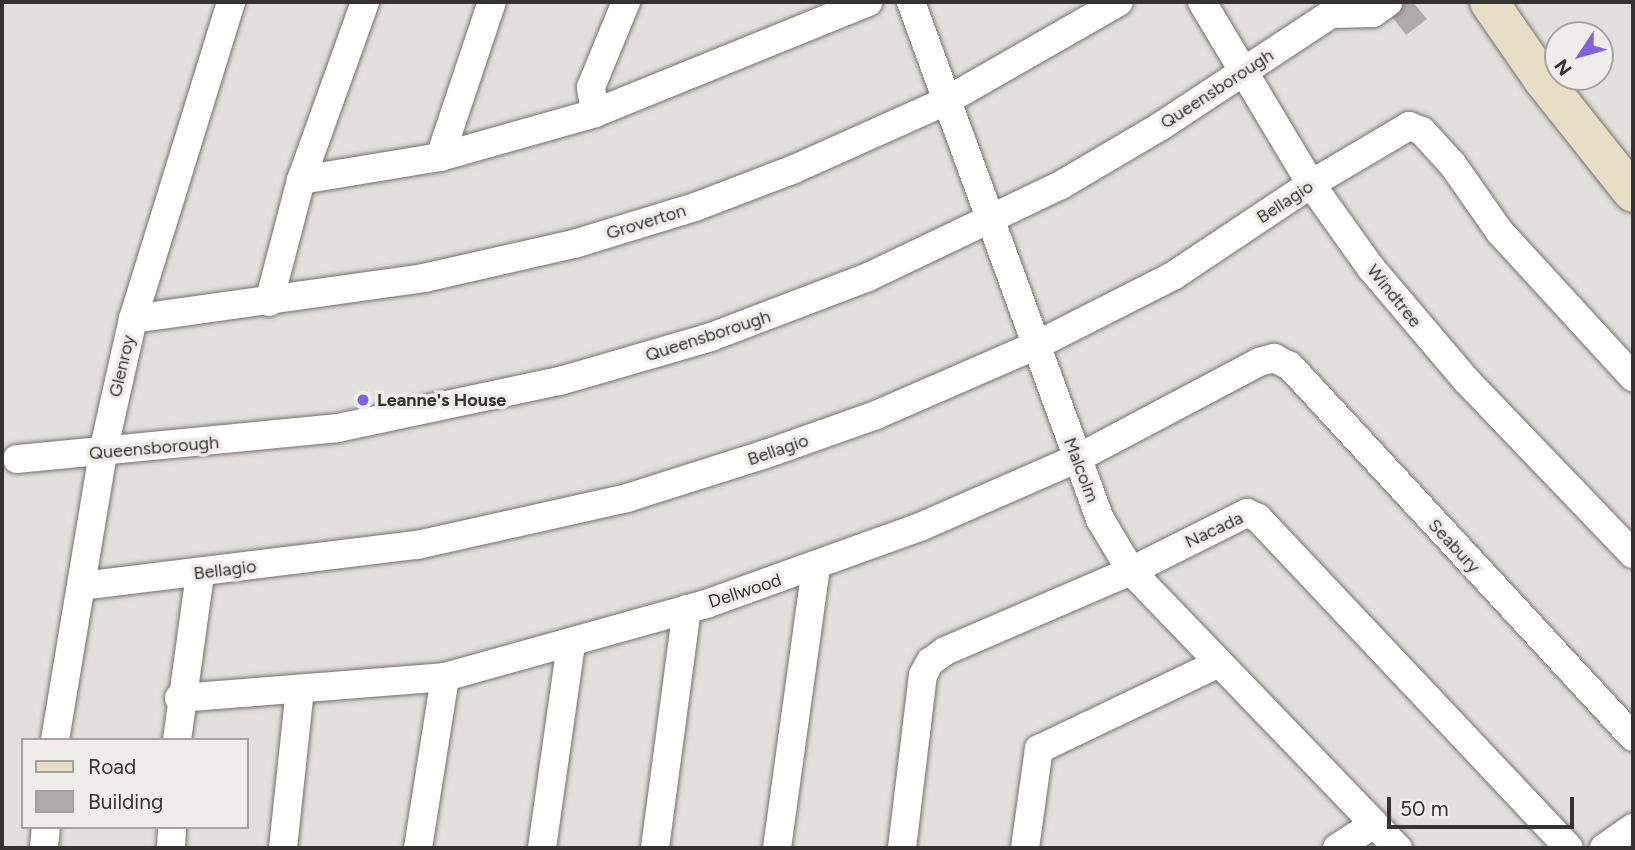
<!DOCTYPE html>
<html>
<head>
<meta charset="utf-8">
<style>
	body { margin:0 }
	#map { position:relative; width:1635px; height:850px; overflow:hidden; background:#e2e0dc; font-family:Figtree,sans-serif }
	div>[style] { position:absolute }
	.building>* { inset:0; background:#aeaca9 }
	.roads { filter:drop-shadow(0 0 2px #73716e) drop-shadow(0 0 2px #73716e) }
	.street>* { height:28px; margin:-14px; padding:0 14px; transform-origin:14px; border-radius:14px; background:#fff }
	.secondary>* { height:38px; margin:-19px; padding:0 19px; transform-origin:19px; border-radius:19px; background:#e8ddc5 }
	.dots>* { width:19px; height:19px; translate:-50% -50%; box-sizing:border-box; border:4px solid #efedea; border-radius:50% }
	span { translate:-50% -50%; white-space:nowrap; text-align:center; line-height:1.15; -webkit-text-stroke:7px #efedea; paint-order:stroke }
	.street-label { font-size:18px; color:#343332 }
	.poi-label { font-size:18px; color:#343332; font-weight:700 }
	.left { translate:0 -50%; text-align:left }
	.frame { position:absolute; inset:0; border:4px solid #343332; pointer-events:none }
	.legend { position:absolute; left:21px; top:738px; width:228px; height:91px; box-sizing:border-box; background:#efedea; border:2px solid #a4a3a0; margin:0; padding:9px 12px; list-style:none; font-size:21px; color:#343332 }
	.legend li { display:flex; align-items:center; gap:14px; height:35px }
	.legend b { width:35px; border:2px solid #a4a3a0 }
	.north { position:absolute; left:1544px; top:21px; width:70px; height:70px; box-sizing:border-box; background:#efedea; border:2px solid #a4a3a0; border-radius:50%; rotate:234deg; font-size:19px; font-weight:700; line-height:28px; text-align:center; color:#343332 }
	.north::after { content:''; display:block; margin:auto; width:24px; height:32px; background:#8261db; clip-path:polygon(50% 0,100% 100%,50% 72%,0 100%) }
	.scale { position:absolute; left:1387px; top:797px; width:187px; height:32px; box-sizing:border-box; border:4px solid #343332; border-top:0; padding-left:9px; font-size:21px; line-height:24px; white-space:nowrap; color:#343332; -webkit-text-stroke:5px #efedea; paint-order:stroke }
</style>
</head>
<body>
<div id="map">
	<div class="building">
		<div style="clip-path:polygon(1404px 2px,1413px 2px,1427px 19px,1406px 35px,1389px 13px)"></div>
	</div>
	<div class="roads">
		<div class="street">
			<div style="left:911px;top:2px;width:550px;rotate:69.92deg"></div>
			<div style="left:1100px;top:519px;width:61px;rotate:59.2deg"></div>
			<div style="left:1131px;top:571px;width:385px;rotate:46.1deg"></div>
			<div style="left:1202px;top:2px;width:212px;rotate:59.1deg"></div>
			<div style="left:1311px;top:184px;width:103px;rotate:54.5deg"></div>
			<div style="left:1371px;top:268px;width:147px;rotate:49.7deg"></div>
			<div style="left:1466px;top:380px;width:241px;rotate:46.2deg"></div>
			<div style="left:1331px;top:14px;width:42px;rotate:-1.4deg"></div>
			<div style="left:1373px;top:13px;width:19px;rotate:-35deg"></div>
			<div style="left:595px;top:113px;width:26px;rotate:-99deg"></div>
			<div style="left:591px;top:87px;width:92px;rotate:-67.6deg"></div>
			<div style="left:440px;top:157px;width:163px;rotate:-71.5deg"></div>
			<div style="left:301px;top:180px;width:141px;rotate:-9.4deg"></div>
			<div style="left:440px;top:157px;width:161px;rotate:-15.8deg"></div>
			<div style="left:595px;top:113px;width:295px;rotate:-22.1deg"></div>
			<div style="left:269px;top:302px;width:126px;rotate:-75.3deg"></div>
			<div style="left:301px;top:180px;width:189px;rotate:-70.2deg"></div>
			<div style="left:133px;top:319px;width:294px;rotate:-8deg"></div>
			<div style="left:424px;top:278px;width:154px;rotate:-12.8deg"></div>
			<div style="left:574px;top:244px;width:127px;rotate:-17deg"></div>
			<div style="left:695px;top:207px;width:104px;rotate:-20.9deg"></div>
			<div style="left:792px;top:170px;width:169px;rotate:-24.1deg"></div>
			<div style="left:946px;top:101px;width:199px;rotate:-29.8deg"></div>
			<div style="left:17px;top:459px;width:322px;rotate:-5.5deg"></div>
			<div style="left:338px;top:428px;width:227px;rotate:-12deg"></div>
			<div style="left:560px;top:381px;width:157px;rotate:-16.2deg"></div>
			<div style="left:711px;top:337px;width:168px;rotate:-20.9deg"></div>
			<div style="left:868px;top:277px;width:214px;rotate:-25.5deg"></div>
			<div style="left:1061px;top:185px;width:116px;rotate:-30.5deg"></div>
			<div style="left:1161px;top:126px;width:204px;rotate:-33.4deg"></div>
			<div style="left:82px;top:586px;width:337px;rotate:-7deg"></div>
			<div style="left:417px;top:545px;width:215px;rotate:-12.6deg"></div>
			<div style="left:627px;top:498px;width:146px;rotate:-17.6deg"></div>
			<div style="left:766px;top:454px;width:117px;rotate:-19.5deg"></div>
			<div style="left:876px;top:415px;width:173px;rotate:-23.5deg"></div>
			<div style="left:1035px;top:346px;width:155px;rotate:-26.9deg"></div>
			<div style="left:1173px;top:276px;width:166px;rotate:-33.7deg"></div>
			<div style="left:1311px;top:184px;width:114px;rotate:-30.6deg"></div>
			<div style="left:1409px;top:126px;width:14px;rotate:21deg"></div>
			<div style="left:1422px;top:131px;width:46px;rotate:47.6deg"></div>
			<div style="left:1453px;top:165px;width:82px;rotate:55deg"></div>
			<div style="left:1500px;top:232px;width:197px;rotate:47.5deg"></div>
			<div style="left:179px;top:698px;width:267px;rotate:-4.5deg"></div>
			<div style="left:445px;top:677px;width:271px;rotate:-15.6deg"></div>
			<div style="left:706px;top:604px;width:227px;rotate:-19.8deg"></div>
			<div style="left:920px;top:527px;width:170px;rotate:-23.6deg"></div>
			<div style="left:1076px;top:459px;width:207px;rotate:-27.9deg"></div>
			<div style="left:1259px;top:362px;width:16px;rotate:-15deg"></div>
			<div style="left:1274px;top:358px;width:18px;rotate:27deg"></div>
			<div style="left:1290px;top:366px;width:505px;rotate:47.25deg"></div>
			<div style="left:55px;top:740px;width:292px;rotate:-80.5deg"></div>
			<div style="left:103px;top:452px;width:136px;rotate:-77.3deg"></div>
			<div style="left:133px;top:319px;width:332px;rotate:-72.8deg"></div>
			<div style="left:177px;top:740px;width:168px;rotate:-82.1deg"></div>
			<div style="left:44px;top:848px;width:21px;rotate:-85deg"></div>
			<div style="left:171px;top:848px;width:21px;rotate:-87deg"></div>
			<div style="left:283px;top:848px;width:160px;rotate:-83.9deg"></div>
			<div style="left:418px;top:848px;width:173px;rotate:-81deg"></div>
			<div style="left:542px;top:848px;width:206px;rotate:-81.9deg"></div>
			<div style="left:655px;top:848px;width:241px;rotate:-82.4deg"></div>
			<div style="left:777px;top:848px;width:283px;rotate:-82.1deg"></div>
			<div style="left:902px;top:848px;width:174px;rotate:-83.1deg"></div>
			<div style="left:923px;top:675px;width:15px;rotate:-62deg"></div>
			<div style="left:930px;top:662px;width:19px;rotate:-36deg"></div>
			<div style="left:945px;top:651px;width:202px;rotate:-23.3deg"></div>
			<div style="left:1131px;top:571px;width:130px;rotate:-26.6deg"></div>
			<div style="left:1247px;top:513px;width:12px;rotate:24deg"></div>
			<div style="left:1258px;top:518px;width:453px;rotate:46.7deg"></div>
			<div style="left:1025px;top:848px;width:100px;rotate:-82deg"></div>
			<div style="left:1039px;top:749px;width:197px;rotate:-25.5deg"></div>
			<div style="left:1337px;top:848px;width:44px;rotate:-33deg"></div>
			<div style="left:1604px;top:848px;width:35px;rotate:-35deg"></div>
		</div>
		<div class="secondary">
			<div style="left:1489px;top:2px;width:95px;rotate:55.3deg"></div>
			<div style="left:1543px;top:80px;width:144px;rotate:51.5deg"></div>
		</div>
	</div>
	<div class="dots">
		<div style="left:363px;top:400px;background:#8261db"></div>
	</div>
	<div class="street-label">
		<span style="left:1217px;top:89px;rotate:-33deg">Queensborough</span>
		<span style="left:1285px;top:202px;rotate:-33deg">Bellagio</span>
		<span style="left:646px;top:222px;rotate:-17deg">Groverton</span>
		<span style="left:1394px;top:296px;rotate:51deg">Windtree</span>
		<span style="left:708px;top:336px;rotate:-18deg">Queensborough</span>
		<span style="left:122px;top:366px;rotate:-77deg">Glenroy</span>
		<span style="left:154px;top:448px;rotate:-5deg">Queensborough</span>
		<span style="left:778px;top:450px;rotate:-19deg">Bellagio</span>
		<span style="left:1081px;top:470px;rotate:69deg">Malcolm</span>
		<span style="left:1214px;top:530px;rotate:-25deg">Nacada</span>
		<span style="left:1454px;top:546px;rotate:47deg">Seabury</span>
		<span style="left:225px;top:570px;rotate:-7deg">Bellagio</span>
		<span style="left:745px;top:591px;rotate:-18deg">Dellwood</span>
	</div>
	<div class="poi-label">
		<span class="left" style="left:377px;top:400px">Leanne's House</span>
	</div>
	<div class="frame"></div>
	<ul class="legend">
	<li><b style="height:9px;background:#e8ddc5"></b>Road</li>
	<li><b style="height:19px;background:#aeaca9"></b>Building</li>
	</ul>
	<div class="north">N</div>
	<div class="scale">50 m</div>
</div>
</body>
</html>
